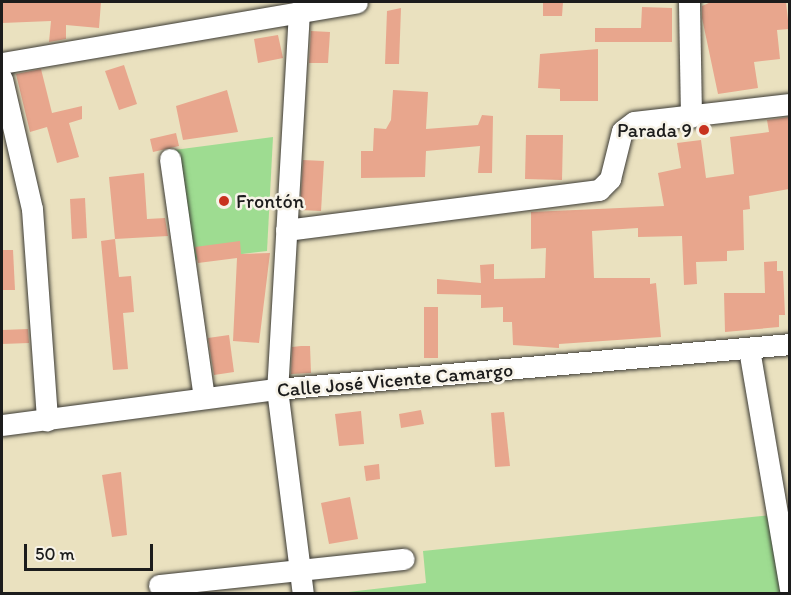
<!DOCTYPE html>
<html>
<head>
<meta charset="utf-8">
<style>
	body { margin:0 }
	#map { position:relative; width:791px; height:595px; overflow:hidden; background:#eae1bf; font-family:Itim,sans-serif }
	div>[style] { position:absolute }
	.green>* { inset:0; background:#9edc91 }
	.building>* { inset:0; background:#e8a68d }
	.roads { filter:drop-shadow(0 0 2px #3b3a34) drop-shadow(0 0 2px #3b3a34) }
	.minor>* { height:21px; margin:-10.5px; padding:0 10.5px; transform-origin:10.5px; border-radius:10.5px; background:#fff }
	.dots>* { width:16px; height:16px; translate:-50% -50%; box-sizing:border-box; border:3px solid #f7f3e8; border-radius:50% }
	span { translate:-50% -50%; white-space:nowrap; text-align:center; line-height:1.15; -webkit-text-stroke:5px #f7f3e8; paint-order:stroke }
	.poi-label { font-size:20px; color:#1c1c1c }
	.right { translate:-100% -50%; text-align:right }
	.left { translate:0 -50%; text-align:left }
	.street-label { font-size:20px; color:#1c1c1c }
	.frame { position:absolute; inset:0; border:3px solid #1c1c1c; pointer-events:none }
	.scale { position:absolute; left:24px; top:544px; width:129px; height:27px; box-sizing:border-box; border:3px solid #1c1c1c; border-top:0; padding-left:8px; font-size:18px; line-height:21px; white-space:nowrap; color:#1c1c1c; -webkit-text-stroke:4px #f7f3e8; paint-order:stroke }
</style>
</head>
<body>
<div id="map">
	<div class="green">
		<div style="clip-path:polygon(273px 137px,267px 251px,186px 261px,174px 150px)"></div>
		<div style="clip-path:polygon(772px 515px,782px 594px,331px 594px,426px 583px,423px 551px)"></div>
	</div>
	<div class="building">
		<div style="clip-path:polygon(2px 2px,101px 2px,99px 28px,66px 25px,66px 39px,49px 42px,51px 21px,2px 23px)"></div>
		<div style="clip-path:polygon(543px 2px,563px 2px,562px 16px,543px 16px)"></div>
		<div style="clip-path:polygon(711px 2px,786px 2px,789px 29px,777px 30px,780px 59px,754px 62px,758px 88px,718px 94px,702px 18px,702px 6px)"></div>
		<div style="clip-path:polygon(642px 7px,672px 8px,672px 42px,595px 42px,595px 28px,641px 28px)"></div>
		<div style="clip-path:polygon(401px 8px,399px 64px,385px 64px,387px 11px)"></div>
		<div style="clip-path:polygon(311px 31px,330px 32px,328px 63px,309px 63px)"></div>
		<div style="clip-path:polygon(278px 35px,283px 58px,258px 63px,254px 39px)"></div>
		<div style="clip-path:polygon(598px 49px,598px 101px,560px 101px,560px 89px,538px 88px,540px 54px)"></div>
		<div style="clip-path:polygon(124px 65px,137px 104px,119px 110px,105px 71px)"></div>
		<div style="clip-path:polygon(41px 69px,52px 113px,82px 106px,82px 119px,69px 123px,79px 157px,57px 163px,47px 127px,30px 132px,16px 74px)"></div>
		<div style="clip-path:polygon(227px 90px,238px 132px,183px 140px,176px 106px)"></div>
		<div style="clip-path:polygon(393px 90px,428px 92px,426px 129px,478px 125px,482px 115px,493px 116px,492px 173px,478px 173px,480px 146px,426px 151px,425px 177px,361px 178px,361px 151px,373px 151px,374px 128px,386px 129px,391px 120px)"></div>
		<div style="clip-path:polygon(789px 117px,789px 189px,749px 196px,750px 209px,743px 210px,744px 250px,727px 251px,727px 261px,696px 262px,697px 284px,684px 285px,682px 236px,638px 237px,638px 228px,592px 231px,594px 278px,650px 278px,650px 284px,656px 283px,661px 337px,559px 344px,559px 348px,513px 345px,512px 322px,503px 322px,503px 307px,481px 308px,481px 295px,437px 294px,437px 279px,481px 283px,480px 265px,494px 264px,494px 279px,545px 278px,546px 248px,531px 249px,531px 212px,664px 206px,658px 173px,681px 168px,677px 143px,701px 140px,706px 178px,734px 174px,730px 137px,769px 132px,767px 120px)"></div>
		<div style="clip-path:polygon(176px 133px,179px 146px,153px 152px,150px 139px)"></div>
		<div style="clip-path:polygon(526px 135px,563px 135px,562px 180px,525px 179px)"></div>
		<div style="clip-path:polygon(303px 160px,324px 161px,321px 211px,300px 210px)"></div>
		<div style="clip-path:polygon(144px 173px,147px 219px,165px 218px,168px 236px,115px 239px,109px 177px)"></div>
		<div style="clip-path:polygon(85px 198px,87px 238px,72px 239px,70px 199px)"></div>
		<div style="clip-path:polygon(115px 239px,119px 277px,131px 276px,134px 312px,123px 313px,128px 369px,113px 370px,101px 241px)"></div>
		<div style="clip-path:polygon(240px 241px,241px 254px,270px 253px,259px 343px,233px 341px,237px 258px,198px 263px,195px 247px)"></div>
		<div style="clip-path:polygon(2px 250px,13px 250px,15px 290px,2px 290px)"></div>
		<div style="clip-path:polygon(777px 261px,777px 271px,783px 271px,785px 315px,779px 315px,779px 327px,725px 332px,724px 293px,765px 293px,764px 262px)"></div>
		<div style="clip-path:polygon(424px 307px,438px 307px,438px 358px,424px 358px)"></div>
		<div style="clip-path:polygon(28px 329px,29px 343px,2px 344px,2px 330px)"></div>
		<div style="clip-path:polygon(229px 335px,234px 372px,214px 375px,208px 338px)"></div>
		<div style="clip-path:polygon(301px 346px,310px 346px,311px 373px,291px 374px,292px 347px)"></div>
		<div style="clip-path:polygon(421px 410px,424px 424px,401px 428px,399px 414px)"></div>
		<div style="clip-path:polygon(361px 411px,364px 444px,339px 446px,335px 414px)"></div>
		<div style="clip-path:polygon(504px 412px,510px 466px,495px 467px,491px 413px)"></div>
		<div style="clip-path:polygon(379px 464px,380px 479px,366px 481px,364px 466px)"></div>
		<div style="clip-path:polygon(121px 472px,127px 535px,112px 537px,102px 475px)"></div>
		<div style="clip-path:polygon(350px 497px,358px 539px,329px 544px,321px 503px)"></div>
	</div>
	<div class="roads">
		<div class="minor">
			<div style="left:689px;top:2px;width:115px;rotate:89deg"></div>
			<div style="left:299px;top:11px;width:379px;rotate:93.3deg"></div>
			<div style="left:277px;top:389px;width:207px;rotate:82.8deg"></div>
			<div style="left:2px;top:63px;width:360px;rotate:-9.7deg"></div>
			<div style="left:2px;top:79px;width:133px;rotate:77deg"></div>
			<div style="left:32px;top:209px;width:212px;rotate:85.9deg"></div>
			<div style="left:170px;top:159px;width:241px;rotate:81.9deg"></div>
			<div style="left:286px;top:230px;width:316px;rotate:-7.3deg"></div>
			<div style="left:599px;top:190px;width:16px;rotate:-45deg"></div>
			<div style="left:610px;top:179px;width:49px;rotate:-76deg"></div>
			<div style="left:622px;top:131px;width:15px;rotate:-37deg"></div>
			<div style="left:634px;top:122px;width:157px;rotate:-6.6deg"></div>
			<div style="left:749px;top:349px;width:244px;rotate:80.3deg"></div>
			<div style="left:2px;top:425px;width:277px;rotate:-7.5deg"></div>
			<div style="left:277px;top:389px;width:515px;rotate:-5.01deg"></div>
			<div style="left:159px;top:585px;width:246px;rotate:-6.1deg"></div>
		</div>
	</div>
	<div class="dots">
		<div style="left:704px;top:130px;background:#c8321e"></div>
		<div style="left:224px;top:201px;background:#c8321e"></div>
	</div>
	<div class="poi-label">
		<span class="right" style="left:692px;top:130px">Parada 9</span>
		<span class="left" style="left:236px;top:201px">Frontón</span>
	</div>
	<div class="street-label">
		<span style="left:395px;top:380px;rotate:-5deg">Calle José Vicente Camargo</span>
	</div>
	<div class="frame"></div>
	<div class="scale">50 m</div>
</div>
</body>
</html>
